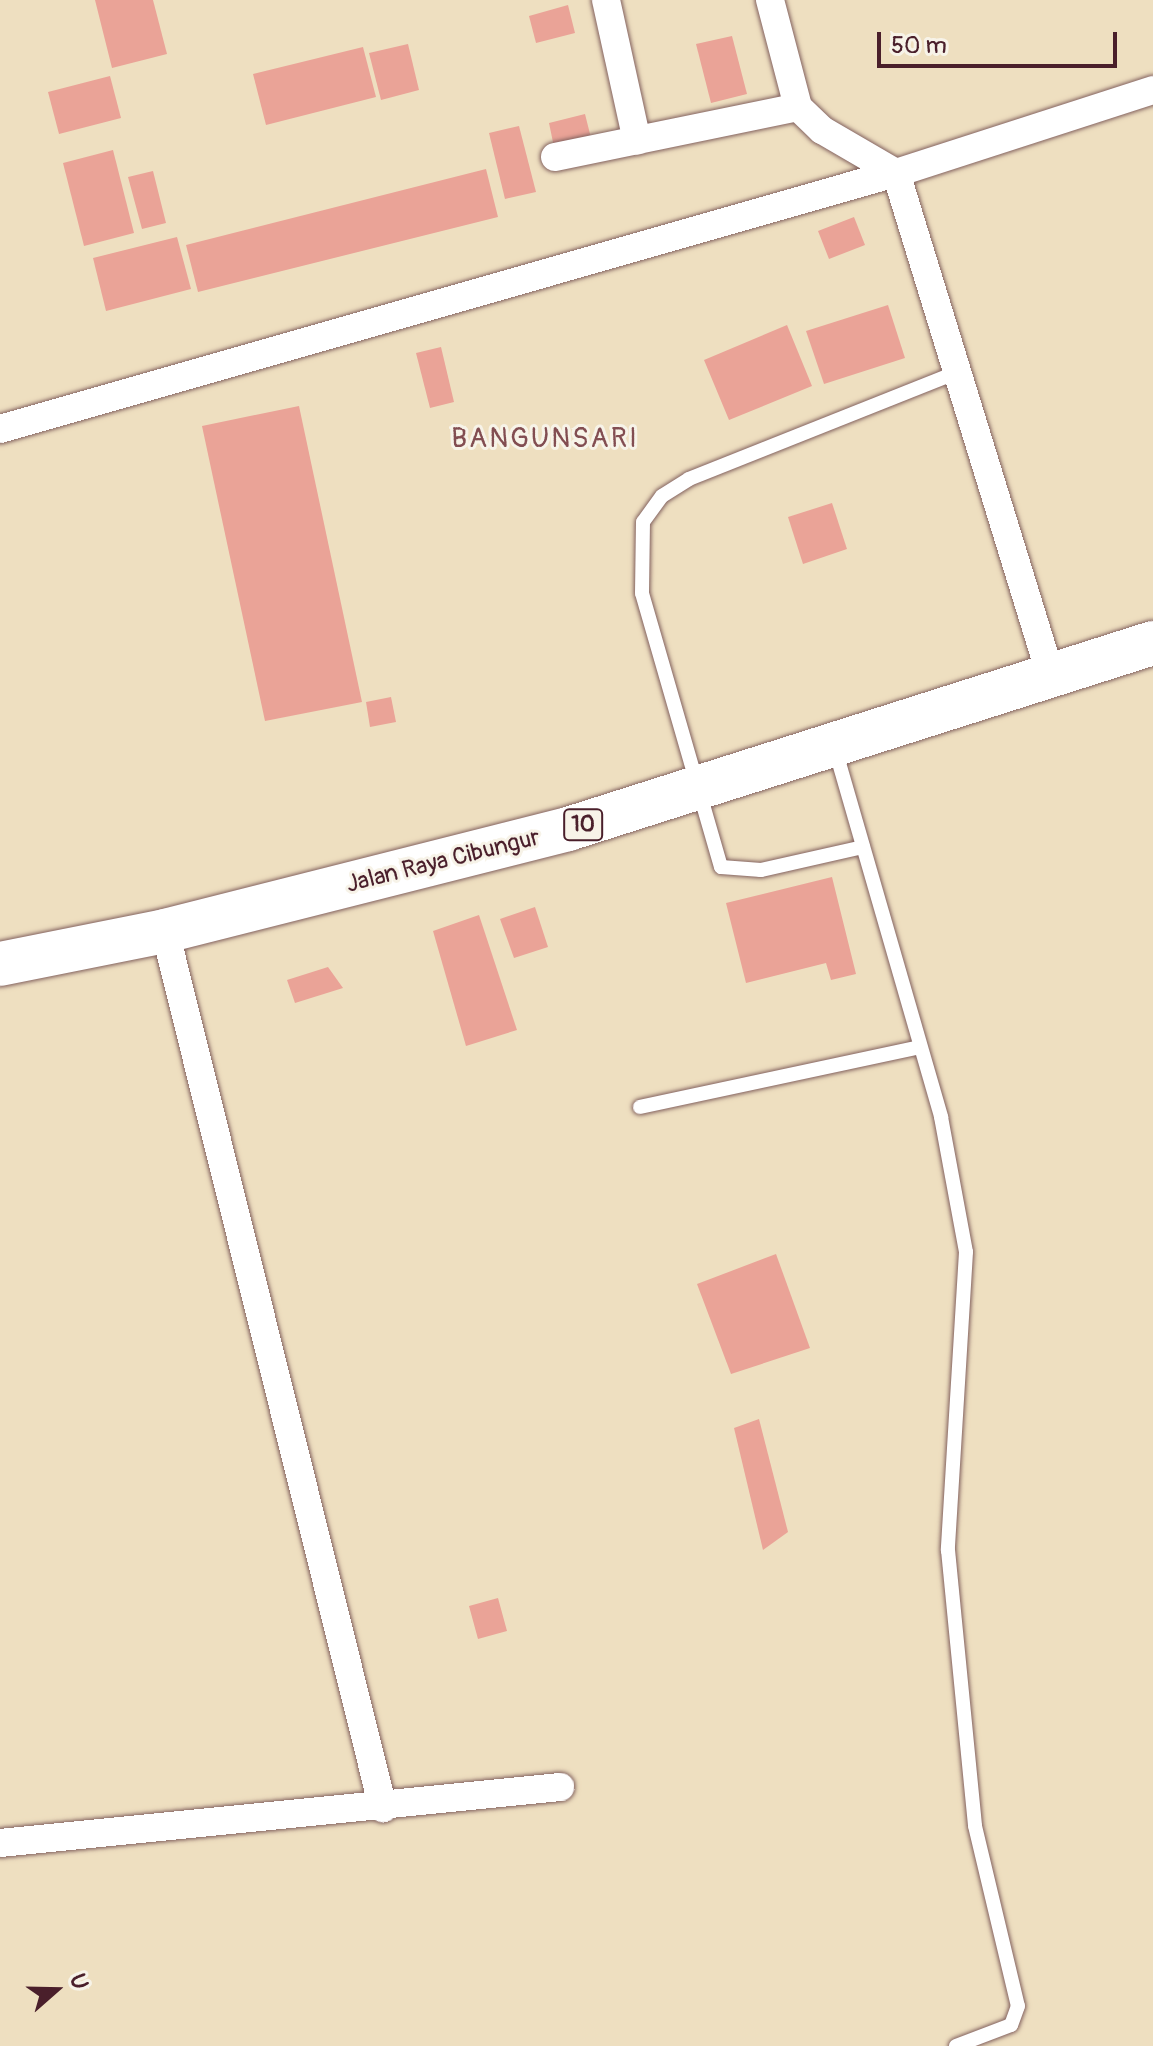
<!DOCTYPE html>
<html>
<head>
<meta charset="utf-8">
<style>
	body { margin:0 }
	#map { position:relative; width:1153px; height:2046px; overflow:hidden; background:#eedfc0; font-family:Pangolin,sans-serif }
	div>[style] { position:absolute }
	.building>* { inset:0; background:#eaa397 }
	.roads { filter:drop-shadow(0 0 2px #83625f) drop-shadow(0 0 2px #83625f) }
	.service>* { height:14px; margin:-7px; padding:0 7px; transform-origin:7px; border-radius:7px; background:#fff }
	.minor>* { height:28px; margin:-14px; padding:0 14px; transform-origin:14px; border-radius:14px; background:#fff }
	.trunk>* { height:44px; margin:-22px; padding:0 22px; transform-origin:22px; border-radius:22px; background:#fff }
	span { translate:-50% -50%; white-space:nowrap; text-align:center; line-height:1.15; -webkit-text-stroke:6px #f7f3e8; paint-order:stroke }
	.shield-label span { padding:2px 6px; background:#f7f3e8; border:2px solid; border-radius:6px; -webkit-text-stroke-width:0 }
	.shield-label { font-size:22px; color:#4a1f2b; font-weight:700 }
	.street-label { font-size:24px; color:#4a1f2b }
	.quarter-label { font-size:28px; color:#824d51; letter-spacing:2px }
	.north { position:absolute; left:16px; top:1950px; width:80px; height:80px; -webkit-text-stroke:6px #f7f3e8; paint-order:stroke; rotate:70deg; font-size:22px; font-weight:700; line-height:32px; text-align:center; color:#4a1f2b }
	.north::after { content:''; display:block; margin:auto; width:28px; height:36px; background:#4a1f2b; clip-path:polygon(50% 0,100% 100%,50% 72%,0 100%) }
	.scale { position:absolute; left:877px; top:32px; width:240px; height:36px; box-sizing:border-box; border:4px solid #4a1f2b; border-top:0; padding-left:10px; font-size:24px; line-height:28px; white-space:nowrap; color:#4a1f2b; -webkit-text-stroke:6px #f7f3e8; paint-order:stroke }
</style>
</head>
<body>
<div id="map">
	<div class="building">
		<div style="clip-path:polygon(95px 0,153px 0,167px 54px,112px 68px)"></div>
		<div style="clip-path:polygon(568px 5px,575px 33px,536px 43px,529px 16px)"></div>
		<div style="clip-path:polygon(732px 36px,747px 94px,711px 103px,696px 44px)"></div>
		<div style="clip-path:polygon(408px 44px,419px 90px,381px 100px,369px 53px)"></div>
		<div style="clip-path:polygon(363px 47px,376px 97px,266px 125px,253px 74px)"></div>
		<div style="clip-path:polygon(110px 76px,121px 118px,59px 134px,48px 92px)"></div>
		<div style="clip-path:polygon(585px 114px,591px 138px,554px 147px,549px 123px)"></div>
		<div style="clip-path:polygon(519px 126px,536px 192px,505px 199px,489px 133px)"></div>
		<div style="clip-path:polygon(113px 150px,134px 233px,84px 246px,63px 163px)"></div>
		<div style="clip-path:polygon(486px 169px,498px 217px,198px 292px,186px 245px)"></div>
		<div style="clip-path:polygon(153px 171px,166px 223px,142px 229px,128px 177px)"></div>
		<div style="clip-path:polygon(854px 217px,865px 245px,829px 259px,818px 231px)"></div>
		<div style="clip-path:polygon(177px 237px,191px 289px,106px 311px,93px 258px)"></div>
		<div style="clip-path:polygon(888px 305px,905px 358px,824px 384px,806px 331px)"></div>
		<div style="clip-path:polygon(787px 325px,812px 386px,729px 420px,704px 360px)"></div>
		<div style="clip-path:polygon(441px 347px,454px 402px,430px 408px,416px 353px)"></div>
		<div style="clip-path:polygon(299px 406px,362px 702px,265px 721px,202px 426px)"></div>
		<div style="clip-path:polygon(832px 503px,847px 549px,803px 564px,788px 517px)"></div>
		<div style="clip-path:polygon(391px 697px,396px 722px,370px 727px,366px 702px)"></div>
		<div style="clip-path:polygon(832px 877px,856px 974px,831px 980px,826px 963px,746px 983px,726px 903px)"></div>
		<div style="clip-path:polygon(535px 907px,548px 947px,514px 958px,500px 919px)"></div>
		<div style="clip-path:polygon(479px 915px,517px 1030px,466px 1046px,433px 931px)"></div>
		<div style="clip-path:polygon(328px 967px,343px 988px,295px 1003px,287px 980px)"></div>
		<div style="clip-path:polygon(776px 1254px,810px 1348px,731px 1374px,697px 1284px)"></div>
		<div style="clip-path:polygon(759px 1419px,788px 1532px,763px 1550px,734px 1428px)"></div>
		<div style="clip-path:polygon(498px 1598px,507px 1631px,478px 1639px,469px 1606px)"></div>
	</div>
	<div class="roads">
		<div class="service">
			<div style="left:835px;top:749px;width:383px;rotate:73.9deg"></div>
			<div style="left:941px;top:1117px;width:137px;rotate:79.5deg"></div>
			<div style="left:966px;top:1252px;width:299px;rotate:93.5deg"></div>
			<div style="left:948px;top:1550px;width:277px;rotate:84.4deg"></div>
			<div style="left:975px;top:1826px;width:185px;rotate:76.6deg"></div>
			<div style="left:1018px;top:2006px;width:20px;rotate:110deg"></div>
			<div style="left:1011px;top:2025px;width:59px;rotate:159.1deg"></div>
			<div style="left:863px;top:847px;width:105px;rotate:167.3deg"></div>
			<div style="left:761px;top:870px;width:40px;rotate:-175.7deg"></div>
			<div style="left:721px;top:867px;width:285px;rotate:-106.1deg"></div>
			<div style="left:642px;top:593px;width:71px;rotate:-89.2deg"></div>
			<div style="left:643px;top:522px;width:32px;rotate:-54deg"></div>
			<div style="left:662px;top:496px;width:32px;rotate:-32deg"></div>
			<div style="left:689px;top:479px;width:293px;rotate:-21.7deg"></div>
			<div style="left:640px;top:1107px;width:285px;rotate:-12.1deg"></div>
		</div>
		<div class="minor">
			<div style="left:606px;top:0;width:144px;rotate:77.6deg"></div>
			<div style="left:770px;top:0;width:111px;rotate:75.3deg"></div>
			<div style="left:798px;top:107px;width:33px;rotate:44deg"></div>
			<div style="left:822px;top:130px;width:86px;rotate:30.2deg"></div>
			<div style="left:555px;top:157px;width:248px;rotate:-11.6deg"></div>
			<div style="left:0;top:429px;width:932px;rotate:-15.95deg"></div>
			<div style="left:1052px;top:680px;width:530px;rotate:-107.1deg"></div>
			<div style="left:896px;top:173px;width:270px;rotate:-17.9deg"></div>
			<div style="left:165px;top:931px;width:904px;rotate:76.04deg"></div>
			<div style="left:0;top:1843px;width:563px;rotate:-5.71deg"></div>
		</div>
		<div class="trunk">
			<div style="left:0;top:964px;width:168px;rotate:-11.3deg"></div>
			<div style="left:165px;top:931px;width:416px;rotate:-14.2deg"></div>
			<div style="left:568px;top:829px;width:614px;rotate:-17.64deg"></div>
		</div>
	</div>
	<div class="shield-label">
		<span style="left:583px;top:825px">10</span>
	</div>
	<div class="street-label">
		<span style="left:443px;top:861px;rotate:-14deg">Jalan Raya Cibungur</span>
	</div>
	<div class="quarter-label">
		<span style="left:545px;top:439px">BANGUNSARI</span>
	</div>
	<div class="north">U</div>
	<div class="scale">50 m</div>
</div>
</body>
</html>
